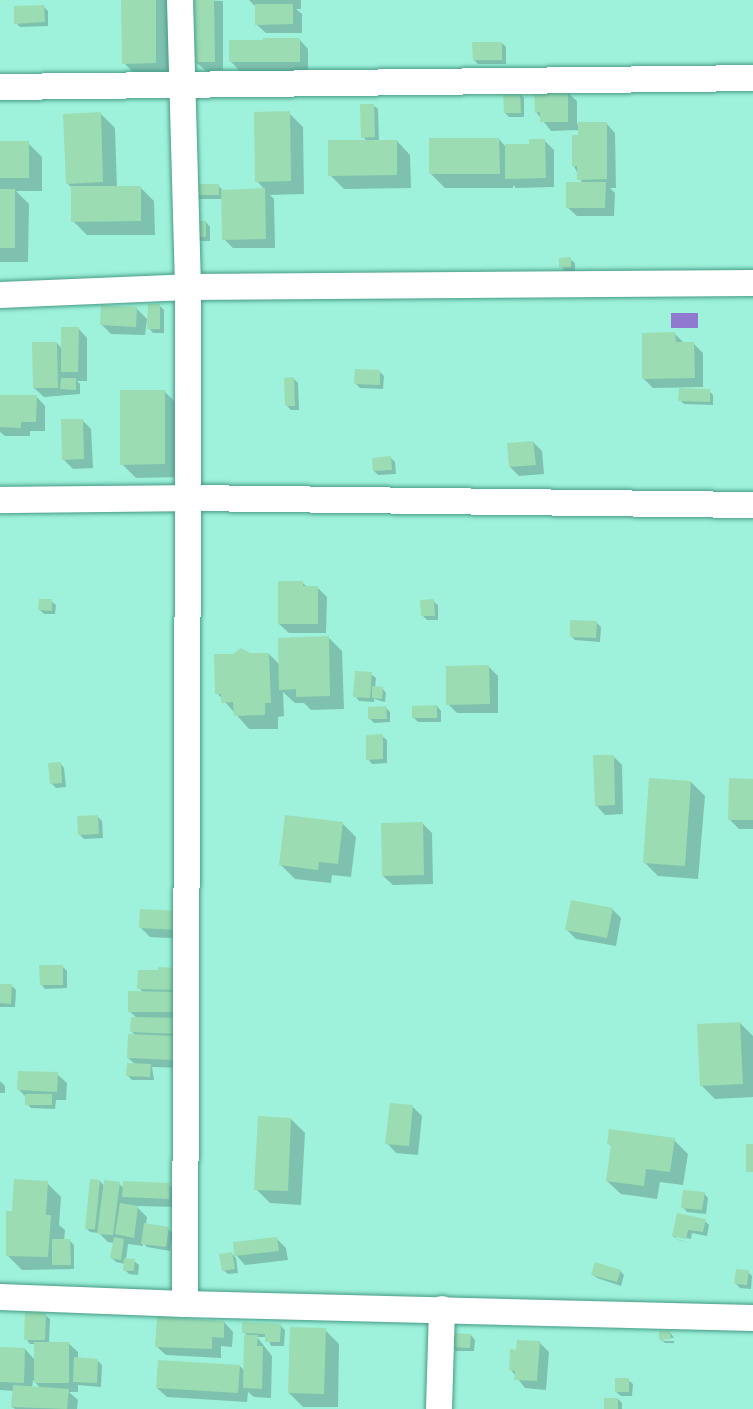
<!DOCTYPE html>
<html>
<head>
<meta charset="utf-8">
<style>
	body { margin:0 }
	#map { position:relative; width:753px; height:1409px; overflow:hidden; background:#9ef2db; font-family:"PT Sans Narrow",sans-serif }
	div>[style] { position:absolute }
	.water>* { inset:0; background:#9179d0 }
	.shadow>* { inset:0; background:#0003 }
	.building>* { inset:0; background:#9cdcb2 }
	.roads { filter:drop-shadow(0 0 2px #479b87) drop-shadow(0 0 2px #479b87) }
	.street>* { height:26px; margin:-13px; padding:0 13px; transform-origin:13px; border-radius:13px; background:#fff }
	span { translate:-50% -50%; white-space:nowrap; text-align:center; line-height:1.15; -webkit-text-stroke:5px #9ef2db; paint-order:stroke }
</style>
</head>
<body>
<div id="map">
	<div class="water">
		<div style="clip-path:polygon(671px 313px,698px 313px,698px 328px,671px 328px)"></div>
	</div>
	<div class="shadow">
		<div style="clip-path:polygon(123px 0,169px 0,170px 76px,138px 77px,124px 63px)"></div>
		<div style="clip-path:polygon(195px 0,223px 1px,223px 70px,206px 71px,196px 62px)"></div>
		<div style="clip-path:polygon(249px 0,301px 0,301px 9px,296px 9px,302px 14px,302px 33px,266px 33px,256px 24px,256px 7px)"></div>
		<div style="clip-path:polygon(43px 6px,48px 11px,48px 26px,20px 27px,16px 23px)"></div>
		<div style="clip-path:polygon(299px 39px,308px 49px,308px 71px,240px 71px,230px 61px)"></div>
		<div style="clip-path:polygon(502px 43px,506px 47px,506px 64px,478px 64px,474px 60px)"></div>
		<div style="clip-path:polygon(567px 92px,577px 101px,577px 124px,606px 123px,615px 133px,616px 188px,610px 188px,615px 193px,614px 216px,577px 216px,567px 207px,582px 183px,574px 166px,579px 130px,551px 131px,536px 112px)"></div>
		<div style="clip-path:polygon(519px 93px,524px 98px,524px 117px,509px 117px,505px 113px)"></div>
		<div style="clip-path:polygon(373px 105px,378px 109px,379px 141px,397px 141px,410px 155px,411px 188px,344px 189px,330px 175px,367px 141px,363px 137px)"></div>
		<div style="clip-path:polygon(289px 113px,303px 127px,304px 194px,270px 195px,274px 199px,275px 248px,233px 248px,224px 239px,223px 199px,200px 199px,195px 194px,218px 185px,223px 191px,265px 190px,257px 181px)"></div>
		<div style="clip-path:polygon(101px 114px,115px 128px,117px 188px,140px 187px,154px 201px,155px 235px,87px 235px,73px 221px,73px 189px,67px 183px)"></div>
		<div style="clip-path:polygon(499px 139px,505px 146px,530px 146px,545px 141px,554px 150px,554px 187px,516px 188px,513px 185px,513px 188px,445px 188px,431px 174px)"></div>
		<div style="clip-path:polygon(0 143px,28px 143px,42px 157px,42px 191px,16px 191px,29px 204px,28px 262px,0 262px)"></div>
		<div style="clip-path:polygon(206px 222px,210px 227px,210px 241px,201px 241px,197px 237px)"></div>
		<div style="clip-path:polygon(570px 259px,575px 263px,575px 271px,565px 271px,561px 267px)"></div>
		<div style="clip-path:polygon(160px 306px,164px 310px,164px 333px,153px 333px,149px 328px)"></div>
		<div style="clip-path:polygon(137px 309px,147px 319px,145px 335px,111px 334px,101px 324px)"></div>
		<div style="clip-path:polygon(78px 328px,87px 338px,87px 381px,77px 381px,80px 384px,80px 394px,44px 397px,34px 388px,57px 343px,62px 349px)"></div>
		<div style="clip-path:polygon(675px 334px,685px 344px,694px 344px,703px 353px,703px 387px,653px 388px,643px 378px)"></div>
		<div style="clip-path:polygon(380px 372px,384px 376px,383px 389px,360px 388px,356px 384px)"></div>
		<div style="clip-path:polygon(294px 379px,298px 383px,299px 410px,291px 410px,286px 405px)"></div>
		<div style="clip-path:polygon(164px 391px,178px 405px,178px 477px,136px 478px,122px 464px)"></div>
		<div style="clip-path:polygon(709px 391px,713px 395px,713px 405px,684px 404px,680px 400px)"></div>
		<div style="clip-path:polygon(0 396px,36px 396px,45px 406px,45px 431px,30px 431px,30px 436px,5px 436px,0 432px)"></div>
		<div style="clip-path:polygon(82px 420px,91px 429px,93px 468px,73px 469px,64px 460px)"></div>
		<div style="clip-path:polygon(533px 442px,542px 451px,544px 474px,519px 476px,510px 467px)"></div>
		<div style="clip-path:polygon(391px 458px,395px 462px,396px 474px,378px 475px,374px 471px)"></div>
		<div style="clip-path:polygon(303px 583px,308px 588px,318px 588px,327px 597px,326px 633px,289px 633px,279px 624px)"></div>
		<div style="clip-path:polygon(51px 601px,56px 605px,55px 614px,44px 614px,40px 610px)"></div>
		<div style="clip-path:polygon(433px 601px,438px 605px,438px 620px,427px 620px,423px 616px)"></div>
		<div style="clip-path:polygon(596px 622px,601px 627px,600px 642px,575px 640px,571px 636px)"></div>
		<div style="clip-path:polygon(328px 637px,342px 651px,344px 709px,311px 710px,304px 703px,295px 703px,283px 692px,284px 716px,278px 717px,278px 729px,249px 729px,217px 693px,250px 654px,269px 654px,280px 665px)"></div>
		<div style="clip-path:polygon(489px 667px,498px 676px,498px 713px,457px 713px,448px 704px)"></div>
		<div style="clip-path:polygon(371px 674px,376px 678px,375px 688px,382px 688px,386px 693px,385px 702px,374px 699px,374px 702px,359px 701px,355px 696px)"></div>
		<div style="clip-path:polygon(437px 706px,441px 711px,441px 722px,418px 722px,414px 718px)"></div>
		<div style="clip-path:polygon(386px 708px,390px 712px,390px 722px,374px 723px,370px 719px)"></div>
		<div style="clip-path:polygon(382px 736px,387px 740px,387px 763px,372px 764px,368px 759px)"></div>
		<div style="clip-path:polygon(613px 756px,622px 765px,623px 814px,605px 815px,596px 805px)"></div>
		<div style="clip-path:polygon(60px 763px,64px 768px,66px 787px,56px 788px,51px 783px)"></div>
		<div style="clip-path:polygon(753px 780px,753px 829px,739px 829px,729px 819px)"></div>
		<div style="clip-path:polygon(691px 782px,705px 796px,698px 879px,658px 876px,644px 862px)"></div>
		<div style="clip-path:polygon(98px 817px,102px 821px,103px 838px,84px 839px,80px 835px)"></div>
		<div style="clip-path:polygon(342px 823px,356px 837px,351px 877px,332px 875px,331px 883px,295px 879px,281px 865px)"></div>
		<div style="clip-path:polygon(423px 824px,432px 833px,433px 884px,393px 885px,383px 876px)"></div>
		<div style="clip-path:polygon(612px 909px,621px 918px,616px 946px,576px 939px,567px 930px)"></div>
		<div style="clip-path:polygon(180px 912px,188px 939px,150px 937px,141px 928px)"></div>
		<div style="clip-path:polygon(62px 966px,67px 971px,67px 988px,45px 989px,41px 984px)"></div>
		<div style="clip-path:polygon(177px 969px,184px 1068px,152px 1067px,154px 1080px,132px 1080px,128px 1076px,136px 1065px,128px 1058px,136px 1036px,132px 1032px,137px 1018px,130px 1012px,144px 993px,139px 988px)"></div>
		<div style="clip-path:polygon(0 985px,12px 986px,16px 990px,15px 1007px,0 1007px)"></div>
		<div style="clip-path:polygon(740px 1023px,753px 1036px,753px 1097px,715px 1099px,701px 1085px)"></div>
		<div style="clip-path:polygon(57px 1074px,67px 1083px,66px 1100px,56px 1100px,55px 1109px,31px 1108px,27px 1104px,27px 1098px,19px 1090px)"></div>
		<div style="clip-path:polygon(0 1081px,5px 1086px,5px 1093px,0 1093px)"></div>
		<div style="clip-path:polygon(413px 1107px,422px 1116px,418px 1155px,396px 1153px,387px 1143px)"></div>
		<div style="clip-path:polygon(291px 1119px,305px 1133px,301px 1205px,270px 1203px,256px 1189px)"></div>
		<div style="clip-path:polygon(674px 1140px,688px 1154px,683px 1185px,660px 1182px,657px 1199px,621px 1194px,607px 1181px,612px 1147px,609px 1144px)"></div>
		<div style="clip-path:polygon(100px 1181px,104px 1186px,119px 1184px,124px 1188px,169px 1185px,179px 1194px,178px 1207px,136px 1206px,147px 1217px,146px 1225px,168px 1229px,173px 1233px,170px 1251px,147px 1247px,143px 1243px,143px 1246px,128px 1244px,126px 1260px,134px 1261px,139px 1265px,138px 1275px,129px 1274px,125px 1270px,125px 1264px,116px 1262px,112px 1258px,114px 1243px,108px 1242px,99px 1233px,90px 1232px,86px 1228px)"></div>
		<div style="clip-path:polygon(47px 1183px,61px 1197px,59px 1225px,65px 1230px,64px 1241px,70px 1241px,74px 1245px,74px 1269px,22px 1270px,8px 1256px)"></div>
		<div style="clip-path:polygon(704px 1193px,708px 1198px,706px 1214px,687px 1212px,683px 1207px)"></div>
		<div style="clip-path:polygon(705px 1221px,709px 1225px,707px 1236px,692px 1233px,691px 1239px,676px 1236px,676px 1239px,690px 1243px,678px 1240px,673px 1236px)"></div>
		<div style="clip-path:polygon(277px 1239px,286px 1248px,288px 1260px,245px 1265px,236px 1255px)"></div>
		<div style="clip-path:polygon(232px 1254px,236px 1258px,238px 1273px,228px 1274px,223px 1270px)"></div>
		<div style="clip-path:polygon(620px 1271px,624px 1275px,621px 1286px,597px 1278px,592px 1274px)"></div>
		<div style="clip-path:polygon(748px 1272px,752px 1276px,751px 1289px,740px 1288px,736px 1284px)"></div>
		<div style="clip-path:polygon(evenodd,45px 1315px,50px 1319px,49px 1343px,68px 1343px,78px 1352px,78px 1359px,97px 1360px,102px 1365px,101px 1387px,78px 1385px,78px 1392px,69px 1392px,78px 1400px,77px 1409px,15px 1409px,12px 1407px,14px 1391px,0 1390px,0 1348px,25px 1349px,35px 1360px,35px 1344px,30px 1344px,26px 1339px,45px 1315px,33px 1380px,41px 1389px,32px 1388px,33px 1380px)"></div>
		<div style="clip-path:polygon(224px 1322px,233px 1332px,232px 1347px,221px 1346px,221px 1358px,166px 1355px,156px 1346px)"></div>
		<div style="clip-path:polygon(280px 1325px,285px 1330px,284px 1346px,271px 1346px,267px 1337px,257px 1337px,272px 1356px,271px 1398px,254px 1397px,248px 1392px,247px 1402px,167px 1397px,157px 1388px,240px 1366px,245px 1371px,246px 1334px,243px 1332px)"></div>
		<div style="clip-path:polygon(325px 1330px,339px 1344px,338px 1407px,303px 1407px,289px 1393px)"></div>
		<div style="clip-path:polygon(670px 1332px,674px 1338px,663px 1338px,663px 1341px,674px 1341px,674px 1343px,665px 1343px,660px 1339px)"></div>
		<div style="clip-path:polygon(471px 1335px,475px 1340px,474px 1351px,456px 1351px,452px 1346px)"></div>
		<div style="clip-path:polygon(539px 1342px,549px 1352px,546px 1390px,525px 1388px,511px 1370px,518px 1351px)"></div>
		<div style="clip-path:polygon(628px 1380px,633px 1384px,632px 1396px,621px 1396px,616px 1392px)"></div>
		<div style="clip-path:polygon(618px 1399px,622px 1403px,622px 1409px,605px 1409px)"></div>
	</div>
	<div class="building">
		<div style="clip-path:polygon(121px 0,156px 0,156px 63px,122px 64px)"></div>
		<div style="clip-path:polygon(194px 0,214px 0,215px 62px,195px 62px)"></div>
		<div style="clip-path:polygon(255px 4px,293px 4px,293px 24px,255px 25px)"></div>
		<div style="clip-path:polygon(44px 5px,45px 22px,14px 24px,14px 6px)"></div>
		<div style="clip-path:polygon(263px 38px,300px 38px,300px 62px,229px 62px,229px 40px,263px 40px)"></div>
		<div style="clip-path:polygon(472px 42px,502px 42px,502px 60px,473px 60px)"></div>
		<div style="clip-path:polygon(568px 90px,568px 122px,540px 122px,540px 112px,535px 113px,534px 91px)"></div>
		<div style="clip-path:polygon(503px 92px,520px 92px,521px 113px,504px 113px)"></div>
		<div style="clip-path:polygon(360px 104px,374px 104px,375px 137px,361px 138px)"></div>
		<div style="clip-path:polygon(290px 111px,291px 181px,255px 182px,254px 112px)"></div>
		<div style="clip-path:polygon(101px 112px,103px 182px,66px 184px,63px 114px)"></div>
		<div style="clip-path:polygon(578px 122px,607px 122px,607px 179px,577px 180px,577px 166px,572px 166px,572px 135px,578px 135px)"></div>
		<div style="clip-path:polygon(429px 138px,499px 138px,500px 174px,429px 174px)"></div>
		<div style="clip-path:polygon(529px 139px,545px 139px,546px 178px,505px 179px,505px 144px,529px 144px)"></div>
		<div style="clip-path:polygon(328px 140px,397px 140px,397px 175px,328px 176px)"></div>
		<div style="clip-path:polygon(0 141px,29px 141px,29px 178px,0 178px)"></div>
		<div style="clip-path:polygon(566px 182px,606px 182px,605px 208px,566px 208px)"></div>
		<div style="clip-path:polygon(194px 184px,219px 184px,219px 195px,194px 195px)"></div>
		<div style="clip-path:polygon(71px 186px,141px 186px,141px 221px,71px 222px)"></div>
		<div style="clip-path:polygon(265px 188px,266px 239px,222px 240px,221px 190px)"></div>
		<div style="clip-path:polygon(0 189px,15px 189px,15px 248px,0 248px)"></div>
		<div style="clip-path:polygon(195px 221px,206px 221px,206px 237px,195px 237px)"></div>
		<div style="clip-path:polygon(571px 257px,571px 267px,559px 268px,559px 258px)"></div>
		<div style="clip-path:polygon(148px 304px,160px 304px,160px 329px,147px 329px)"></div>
		<div style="clip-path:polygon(101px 305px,137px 307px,136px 327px,100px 325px)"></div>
		<div style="clip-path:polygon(61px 327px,79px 327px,78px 372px,61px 372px)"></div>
		<div style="clip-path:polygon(675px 332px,676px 342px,694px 342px,695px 378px,642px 379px,642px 333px)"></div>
		<div style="clip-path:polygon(32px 342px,57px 342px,58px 388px,33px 388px)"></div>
		<div style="clip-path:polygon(355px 369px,380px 370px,380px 385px,354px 384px)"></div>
		<div style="clip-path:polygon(294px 377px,295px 406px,285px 406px,284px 378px)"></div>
		<div style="clip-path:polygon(61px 378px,76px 378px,76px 390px,60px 389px)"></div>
		<div style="clip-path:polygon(679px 388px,710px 389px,710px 402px,678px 401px)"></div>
		<div style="clip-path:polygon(120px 390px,165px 390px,165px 464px,120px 465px)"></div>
		<div style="clip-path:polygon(0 395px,37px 395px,36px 422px,21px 422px,21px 428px,0 427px)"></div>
		<div style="clip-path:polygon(61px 419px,83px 419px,84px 459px,62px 460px)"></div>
		<div style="clip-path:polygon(533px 441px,536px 465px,509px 467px,507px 443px)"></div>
		<div style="clip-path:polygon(391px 456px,392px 470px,373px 471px,372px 458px)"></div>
		<div style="clip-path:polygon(278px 581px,303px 581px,303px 586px,318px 586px,318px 624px,278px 624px)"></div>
		<div style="clip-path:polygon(39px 599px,52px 599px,52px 611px,38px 610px)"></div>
		<div style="clip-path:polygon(434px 599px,435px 616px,421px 616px,420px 600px)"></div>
		<div style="clip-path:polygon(570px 620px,597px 621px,596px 638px,570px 637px)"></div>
		<div style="clip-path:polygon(329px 636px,330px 696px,296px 697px,296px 689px,279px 690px,278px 638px)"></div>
		<div style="clip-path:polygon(241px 648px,250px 653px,269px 653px,271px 703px,265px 703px,265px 715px,234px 716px,233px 702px,221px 703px,221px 694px,215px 694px,214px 654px,233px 654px)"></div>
		<div style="clip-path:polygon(489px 665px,490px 704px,446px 705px,446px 666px)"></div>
		<div style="clip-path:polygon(355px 671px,372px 672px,370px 698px,353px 697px)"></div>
		<div style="clip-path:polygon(372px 686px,383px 687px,382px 699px,372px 698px)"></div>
		<div style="clip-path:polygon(437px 705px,437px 718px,412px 718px,412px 706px)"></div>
		<div style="clip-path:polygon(386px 706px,387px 719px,368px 719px,368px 707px)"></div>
		<div style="clip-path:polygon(383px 734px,383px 759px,366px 760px,366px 735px)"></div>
		<div style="clip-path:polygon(593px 755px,614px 755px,615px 805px,595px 806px)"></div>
		<div style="clip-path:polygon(61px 762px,62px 783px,50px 784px,48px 763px)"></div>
		<div style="clip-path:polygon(649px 778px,691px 781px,685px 866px,643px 863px)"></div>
		<div style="clip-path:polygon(729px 778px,753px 779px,753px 820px,728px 820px)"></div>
		<div style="clip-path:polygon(98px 815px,99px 834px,78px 835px,77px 816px)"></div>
		<div style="clip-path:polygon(285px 815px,343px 822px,338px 864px,319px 862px,318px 870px,279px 865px)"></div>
		<div style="clip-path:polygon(423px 822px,424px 875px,382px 876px,381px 823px)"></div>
		<div style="clip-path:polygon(571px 900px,613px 908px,607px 938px,565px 930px)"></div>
		<div style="clip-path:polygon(140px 909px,180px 911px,179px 930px,139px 928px)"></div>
		<div style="clip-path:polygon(39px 965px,63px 965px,63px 985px,40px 985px)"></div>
		<div style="clip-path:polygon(158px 967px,178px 968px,177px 990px,137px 989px,138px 970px,158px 970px)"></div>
		<div style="clip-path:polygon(0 984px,12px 984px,11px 1004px,0 1003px)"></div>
		<div style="clip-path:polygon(128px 991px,177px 992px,177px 1012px,128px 1012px)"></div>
		<div style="clip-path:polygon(131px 1017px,178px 1018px,178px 1034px,130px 1032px)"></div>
		<div style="clip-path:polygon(740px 1022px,743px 1084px,700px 1086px,697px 1024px)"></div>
		<div style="clip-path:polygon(128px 1034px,177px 1036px,176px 1060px,127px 1058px)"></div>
		<div style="clip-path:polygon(127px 1063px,151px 1064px,150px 1077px,126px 1076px)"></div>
		<div style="clip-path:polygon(18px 1071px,58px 1072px,57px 1092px,17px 1090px)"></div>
		<div style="clip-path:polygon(25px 1094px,52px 1094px,52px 1105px,25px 1105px)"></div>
		<div style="clip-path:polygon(390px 1103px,413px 1105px,409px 1146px,385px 1144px)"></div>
		<div style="clip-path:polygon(258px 1116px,291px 1118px,288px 1191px,254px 1190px)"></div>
		<div style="clip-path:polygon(609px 1129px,675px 1138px,670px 1172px,646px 1169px,644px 1186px,606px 1181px,611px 1145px,607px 1144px)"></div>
		<div style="clip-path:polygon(746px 1144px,753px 1144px,753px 1172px,746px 1172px)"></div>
		<div style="clip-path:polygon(14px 1179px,48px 1181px,46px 1215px,51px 1215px,48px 1257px,6px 1256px,6px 1211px,12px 1211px)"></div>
		<div style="clip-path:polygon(90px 1179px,100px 1180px,95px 1229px,85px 1229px)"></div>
		<div style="clip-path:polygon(104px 1180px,120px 1182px,113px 1235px,97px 1234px)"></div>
		<div style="clip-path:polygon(123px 1181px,170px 1183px,169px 1199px,122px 1197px)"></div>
		<div style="clip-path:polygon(683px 1190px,705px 1192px,702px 1210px,681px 1208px)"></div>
		<div style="clip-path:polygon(120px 1203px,138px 1206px,134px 1238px,115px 1234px)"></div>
		<div style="clip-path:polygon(677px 1213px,706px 1219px,703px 1232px,688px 1230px,686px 1239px,672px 1236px)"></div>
		<div style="clip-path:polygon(144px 1223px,169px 1227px,166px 1247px,141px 1244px)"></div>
		<div style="clip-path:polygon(114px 1237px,124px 1239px,121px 1260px,110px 1258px)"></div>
		<div style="clip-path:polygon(277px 1237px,279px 1251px,234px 1256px,233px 1242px)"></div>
		<div style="clip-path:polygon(52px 1239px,70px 1239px,71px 1265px,52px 1265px)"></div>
		<div style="clip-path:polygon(232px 1252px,235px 1269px,222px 1271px,219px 1254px)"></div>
		<div style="clip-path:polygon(124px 1258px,135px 1259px,134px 1271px,123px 1271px)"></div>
		<div style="clip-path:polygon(595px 1262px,621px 1270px,617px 1282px,591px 1275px)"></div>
		<div style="clip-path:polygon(736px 1269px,749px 1270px,747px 1285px,734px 1284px)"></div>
		<div style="clip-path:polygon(25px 1312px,46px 1313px,45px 1340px,24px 1340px)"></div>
		<div style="clip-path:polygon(157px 1317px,224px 1321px,224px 1338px,212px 1337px,212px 1349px,155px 1347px)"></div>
		<div style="clip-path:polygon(242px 1322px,281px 1324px,280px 1342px,265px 1342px,265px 1334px,242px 1333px)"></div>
		<div style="clip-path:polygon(290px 1327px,326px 1328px,324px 1394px,288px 1393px)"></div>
		<div style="clip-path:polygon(659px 1331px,670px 1331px,671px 1339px,659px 1340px)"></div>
		<div style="clip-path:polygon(451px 1333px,471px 1334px,470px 1348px,450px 1347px)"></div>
		<div style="clip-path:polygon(244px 1335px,258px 1335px,257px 1346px,263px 1346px,262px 1389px,243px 1388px)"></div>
		<div style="clip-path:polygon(517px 1340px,540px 1341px,537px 1381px,514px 1380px,515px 1371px,509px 1370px,510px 1349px,516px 1350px)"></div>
		<div style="clip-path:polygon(34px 1342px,69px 1342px,69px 1383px,34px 1383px)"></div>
		<div style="clip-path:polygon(0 1347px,25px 1348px,24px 1383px,0 1382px)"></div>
		<div style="clip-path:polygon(74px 1357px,98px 1359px,97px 1383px,73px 1382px)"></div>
		<div style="clip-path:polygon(158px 1360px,240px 1365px,238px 1393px,156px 1388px)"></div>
		<div style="clip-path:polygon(615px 1378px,629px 1378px,629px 1392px,615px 1392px)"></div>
		<div style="clip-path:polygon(13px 1385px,69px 1389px,67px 1409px,11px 1407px)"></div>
		<div style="clip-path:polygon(604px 1398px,618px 1398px,618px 1409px,604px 1409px)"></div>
	</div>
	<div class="roads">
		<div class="street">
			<div style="left:0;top:87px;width:753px;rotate:-0.68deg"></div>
			<div style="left:0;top:295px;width:188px;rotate:-2.4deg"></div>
			<div style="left:188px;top:287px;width:565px;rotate:-0.41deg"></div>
			<div style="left:0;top:500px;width:188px;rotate:-0.6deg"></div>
			<div style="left:188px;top:498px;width:211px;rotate:-90deg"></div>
			<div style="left:188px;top:287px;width:287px;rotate:-91.6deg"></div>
			<div style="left:0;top:1297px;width:185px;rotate:2.2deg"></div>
			<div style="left:185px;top:1304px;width:568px;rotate:1.41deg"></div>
			<div style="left:185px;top:1304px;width:806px;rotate:-89.79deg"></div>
			<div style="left:188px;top:498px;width:565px;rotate:0.71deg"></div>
			<div style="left:439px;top:1409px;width:100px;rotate:-88.3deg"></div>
		</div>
	</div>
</div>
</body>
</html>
